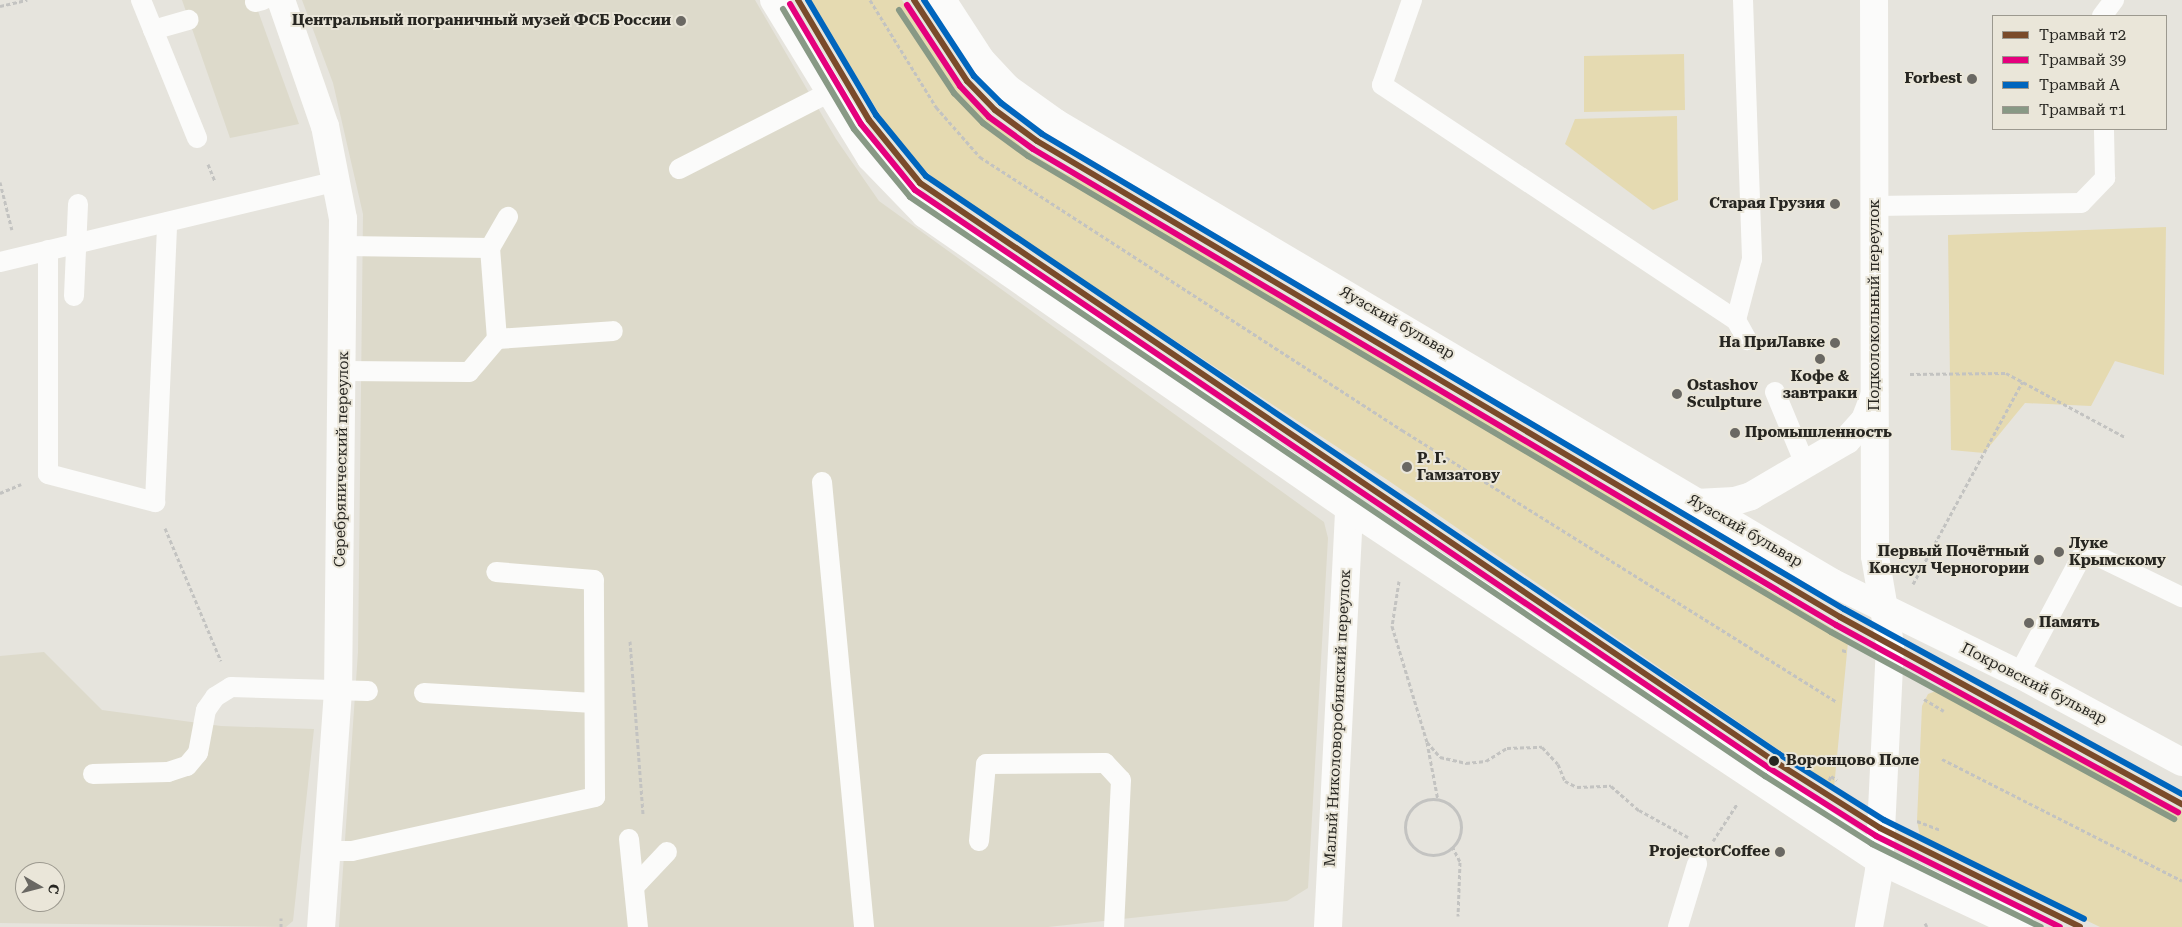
<!DOCTYPE html>
<html>
<head>
<meta charset="utf-8">
<style>
	body { margin:0 }
	#map { position:relative; width:2182px; height:927px; overflow:hidden; background:#e6e4dd; font-family:"Roboto Serif",serif }
	div>[style] { position:absolute }
	.built>* { inset:0; background:#dddacb }
	.green>* { inset:0; background:#e5dab1 }
	.path>* { height:3px; margin-top:-1.5px; transform-origin:0; background:repeating-linear-gradient(90deg,#c3c3c1 0 4px,transparent 0 6.5px) }
	.path>.ring { margin:-1.5px; padding:0; box-sizing:content-box; background:none; border:3px solid #c3c3c1; border-radius:50% }
	.lane>* { height:20px; margin:-10px; padding:0 10px; transform-origin:10px; border-radius:10px; background:#fbfbfa }
	.street>* { height:28px; margin:-14px; padding:0 14px; transform-origin:14px; border-radius:14px; background:#fbfbfa }
	.secondary>* { height:28px; margin:-14px; padding:0 14px; transform-origin:14px; border-radius:14px; background:#fbfbfa }
	.tram-1>* { height:6px; margin:-3px; padding:0 3px; transform-origin:3px; border-radius:3px; background:#7a4b2a }
	.tram-2>* { height:6px; margin:-3px; padding:0 3px; transform-origin:3px; border-radius:3px; background:#e5007d }
	.tram-3>* { height:6px; margin:-3px; padding:0 3px; transform-origin:3px; border-radius:3px; background:#0065bd }
	.tram-4>* { height:6px; margin:-3px; padding:0 3px; transform-origin:3px; border-radius:3px; background:#889985 }
	.dots>* { width:14px; height:14px; translate:-50% -50%; box-sizing:border-box; border:2px solid #eae6d9; border-radius:50% }
	span { translate:-50% -50%; white-space:nowrap; text-align:center; line-height:1.15; -webkit-text-stroke:4px #eae6d9; paint-order:stroke }
	.poi-label { font-size:15px; color:#272621; font-weight:700 }
	.right { translate:-100% -50%; text-align:right }
	.left { translate:0 -50%; text-align:left }
	.street-label { font-size:15px; color:#272621 }
	.stop-label { font-size:15px; color:#272621; font-weight:700 }
	.legend { position:absolute; left:1992px; top:15px; width:175px; height:115px; box-sizing:border-box; background:#eae6d9; border:1px solid #9c998f; margin:0; padding:6px 9px; list-style:none; font-size:15px; color:#272621 }
	.legend li { display:flex; align-items:center; gap:10px; height:25px }
	.legend b { width:25px; border:1px solid #9c998f }
	.north { position:absolute; left:15px; top:862px; width:50px; height:50px; box-sizing:border-box; background:#eae6d9; border:1px solid #9c998f; border-radius:50%; rotate:98deg; font-size:14px; font-weight:700; line-height:20px; text-align:center; color:#272621 }
	.north::after { content:''; display:block; margin:auto; width:18px; height:22px; background:#6a6863; clip-path:polygon(50% 0,100% 100%,50% 72%,0 100%) }
</style>
</head>
<body>
<div id="map">
	<div class="built">
		<div style="clip-path:polygon(182px 0,254px 0,299px 124px,230px 138px)"></div>
		<div style="clip-path:polygon(302px 0,755px 0,836px 139px,879px 201px,1324px 522px,1328px 538px,1308px 888px,1287px 901px,1048px 927px,339px 927px,358px 652px,363px 214px,333px 83px)"></div>
		<div style="clip-path:polygon(evenodd,44px 652px,102px 710px,221px 726px,314px 729px,293px 921px,286px 927px,0 923px,0 656px,44px 652px,25px 872px,55px 872px,55px 902px,25px 902px,25px 872px)"></div>
	</div>
	<div class="green">
		<div style="clip-path:polygon(810px 0,902px 0,970px 99px,1024px 149px,1066px 174px,1115px 193px,1138px 215px,1444px 393px,1843px 635px,1848px 642px,1834px 788px,1389px 481px,950px 193px,899px 146px)"></div>
		<div style="clip-path:polygon(1684px 54px,1685px 110px,1584px 112px,1584px 56px)"></div>
		<div style="clip-path:polygon(1677px 116px,1678px 200px,1653px 210px,1565px 144px,1575px 119px)"></div>
		<div style="clip-path:polygon(2166px 227px,2164px 375px,2115px 361px,2091px 406px,2025px 403px,1984px 453px,1951px 450px,1948px 235px)"></div>
		<div style="clip-path:polygon(1944px 688px,2091px 764px,2111px 767px,2138px 788px,2182px 810px,2182px 927px,2100px 927px,1921px 841px,1917px 821px,1922px 706px,1928px 694px)"></div>
	</div>
	<div class="path">
		<div style="left:870px;top:0;width:126px;rotate:58.3deg"></div>
		<div style="left:936px;top:107px;width:67px;rotate:48.7deg"></div>
		<div style="left:980px;top:157px;width:503px;rotate:32.9deg"></div>
		<div style="left:1402px;top:430px;width:513px;rotate:32.02deg"></div>
		<div style="left:0;top:6px;width:28px;rotate:-13deg"></div>
		<div style="left:208px;top:164px;width:18px;rotate:68deg"></div>
		<div style="left:0;top:182px;width:49px;rotate:76deg"></div>
		<div style="left:1910px;top:374px;width:96px;rotate:-0.6deg"></div>
		<div style="left:2006px;top:373px;width:135px;rotate:28.3deg"></div>
		<div style="left:0;top:493px;width:23px;rotate:-23deg"></div>
		<div style="left:165px;top:528px;width:144px;rotate:67.2deg"></div>
		<div style="left:1399px;top:581px;width:46px;rotate:98.8deg"></div>
		<div style="left:1392px;top:626px;width:121px;rotate:73.2deg"></div>
		<div style="left:1427px;top:742px;width:20px;rotate:49deg"></div>
		<div style="left:1440px;top:757px;width:27px;rotate:13deg"></div>
		<div style="left:1466px;top:763px;width:20px;rotate:-6deg"></div>
		<div style="left:1486px;top:761px;width:25px;rotate:-32deg"></div>
		<div style="left:1507px;top:748px;width:35px;rotate:-2deg"></div>
		<div style="left:1542px;top:747px;width:23px;rotate:47deg"></div>
		<div style="left:1558px;top:764px;width:18px;rotate:68deg"></div>
		<div style="left:1565px;top:781px;width:13px;rotate:27deg"></div>
		<div style="left:1577px;top:787px;width:34px;rotate:-2deg"></div>
		<div style="left:1611px;top:786px;width:37px;rotate:41deg"></div>
		<div style="left:1639px;top:810px;width:56px;rotate:28.9deg"></div>
		<div style="left:1913px;top:584px;width:230px;rotate:-61.6deg"></div>
		<div style="left:630px;top:641px;width:174px;rotate:85.7deg"></div>
		<div style="left:1842px;top:650px;width:6px;rotate:18deg"></div>
		<div style="left:1924px;top:699px;width:23px;rotate:31deg"></div>
		<div style="left:1427px;top:742px;width:59px;rotate:79.3deg"></div>
		<div style="left:1942px;top:759px;width:269px;rotate:26.9deg"></div>
		<div style="left:1826px;top:786px;width:11px;rotate:-63deg"></div>
		<div style="left:1831px;top:776px;width:7px;rotate:34deg"></div>
		<div class="ring" style="left:1405px;top:799px;width:53px;height:53px"></div>
		<div style="left:1917px;top:821px;width:25px;rotate:21deg"></div>
		<div style="left:1713px;top:841px;width:44px;rotate:-57deg"></div>
		<div style="left:1452px;top:846px;width:18px;rotate:63deg"></div>
		<div style="left:1460px;top:862px;width:54px;rotate:92.1deg"></div>
		<div style="left:1925px;top:923px;width:4px;rotate:63deg"></div>
		<div style="left:281px;top:927px;width:9px;rotate:-90deg"></div>
	</div>
	<div class="lane">
		<div style="left:141px;top:0;width:149px;rotate:67.9deg"></div>
		<div style="left:1412px;top:0;width:90px;rotate:109.4deg"></div>
		<div style="left:1382px;top:85px;width:425px;rotate:33.6deg"></div>
		<div style="left:1743px;top:0;width:259px;rotate:88deg"></div>
		<div style="left:1752px;top:259px;width:63px;rotate:104.7deg"></div>
		<div style="left:1736px;top:320px;width:23px;rotate:61deg"></div>
		<div style="left:255px;top:2px;width:8px;rotate:-14deg"></div>
		<div style="left:2102px;top:16px;width:20px;rotate:-53deg"></div>
		<div style="left:153px;top:30px;width:37px;rotate:-16deg"></div>
		<div style="left:679px;top:169px;width:167px;rotate:-27deg"></div>
		<div style="left:1875px;top:206px;width:206px;rotate:-0.8deg"></div>
		<div style="left:2081px;top:203px;width:35px;rotate:-46deg"></div>
		<div style="left:2105px;top:178px;width:49px;rotate:-91.2deg"></div>
		<div style="left:344px;top:246px;width:146px;rotate:0.8deg"></div>
		<div style="left:490px;top:248px;width:36px;rotate:-60deg"></div>
		<div style="left:490px;top:248px;width:91px;rotate:85.6deg"></div>
		<div style="left:497px;top:339px;width:116px;rotate:-3.9deg"></div>
		<div style="left:48px;top:250px;width:224px;rotate:90deg"></div>
		<div style="left:48px;top:474px;width:111px;rotate:14.7deg"></div>
		<div style="left:155px;top:502px;width:280px;rotate:-87.5deg"></div>
		<div style="left:0;top:262px;width:347px;rotate:-13.5deg"></div>
		<div style="left:74px;top:296px;width:92px;rotate:-87.5deg"></div>
		<div style="left:343px;top:371px;width:126px;rotate:0.5deg"></div>
		<div style="left:469px;top:372px;width:43px;rotate:-49.7deg"></div>
		<div style="left:1775px;top:392px;width:78px;rotate:67.4deg"></div>
		<div style="left:822px;top:482px;width:447px;rotate:84.6deg"></div>
		<div style="left:2019px;top:674px;width:140px;rotate:-62deg"></div>
		<div style="left:2085px;top:550px;width:108px;rotate:25.9deg"></div>
		<div style="left:424px;top:693px;width:170px;rotate:3.4deg"></div>
		<div style="left:93px;top:774px;width:75px;rotate:-1.5deg"></div>
		<div style="left:168px;top:772px;width:20px;rotate:-18deg"></div>
		<div style="left:187px;top:766px;width:17px;rotate:-50deg"></div>
		<div style="left:198px;top:753px;width:44px;rotate:-79.5deg"></div>
		<div style="left:206px;top:710px;width:16px;rotate:-55deg"></div>
		<div style="left:215px;top:697px;width:19px;rotate:-32deg"></div>
		<div style="left:231px;top:687px;width:137px;rotate:1.7deg"></div>
		<div style="left:629px;top:839px;width:88px;rotate:84.2deg"></div>
		<div style="left:979px;top:841px;width:77px;rotate:-84.8deg"></div>
		<div style="left:986px;top:764px;width:119px;rotate:-0.5deg"></div>
		<div style="left:1105px;top:763px;width:23px;rotate:47deg"></div>
		<div style="left:1121px;top:780px;width:147px;rotate:92.7deg"></div>
		<div style="left:326px;top:851px;width:26px"></div>
		<div style="left:352px;top:851px;width:249px;rotate:-12.5deg"></div>
		<div style="left:595px;top:797px;width:217px;rotate:-90.3deg"></div>
		<div style="left:594px;top:580px;width:98px;rotate:-175.3deg"></div>
		<div style="left:634px;top:887px;width:48px;rotate:-46.7deg"></div>
		<div style="left:1678px;top:927px;width:66px;rotate:-73.2deg"></div>
	</div>
	<div class="street">
		<div style="left:281px;top:0;width:133px;rotate:70.8deg"></div>
		<div style="left:325px;top:126px;width:95px;rotate:79deg"></div>
		<div style="left:343px;top:219px;width:472px;rotate:90.6deg"></div>
		<div style="left:338px;top:691px;width:237px;rotate:94.1deg"></div>
		<div style="left:1328px;top:927px;width:420px;rotate:-87.1deg"></div>
	</div>
	<div class="secondary">
		<div style="left:774px;top:0;width:185px;rotate:58.5deg"></div>
		<div style="left:871px;top:158px;width:78px;rotate:46deg"></div>
		<div style="left:925px;top:214px;width:516px;rotate:34.74deg"></div>
		<div style="left:1349px;top:508px;width:636px;rotate:33.59deg"></div>
		<div style="left:1879px;top:860px;width:158px;rotate:25.1deg"></div>
		<div style="left:942px;top:0;width:72px;rotate:57deg"></div>
		<div style="left:981px;top:60px;width:38px;rotate:47deg"></div>
		<div style="left:1007px;top:88px;width:60px;rotate:35.5deg"></div>
		<div style="left:1056px;top:123px;width:903px;rotate:30.63deg"></div>
		<div style="left:1833px;top:583px;width:207px;rotate:26.1deg"></div>
		<div style="left:2019px;top:674px;width:185px;rotate:28.4deg"></div>
		<div style="left:1696px;top:503px;width:39px;rotate:-3deg"></div>
		<div style="left:1735px;top:501px;width:17px;rotate:-17deg"></div>
		<div style="left:1751px;top:496px;width:111px;rotate:-30.3deg"></div>
		<div style="left:1847px;top:440px;width:27px;rotate:-48deg"></div>
		<div style="left:1865px;top:420px;width:26px;rotate:-69deg"></div>
		<div style="left:1869px;top:927px;width:57px;rotate:-79.9deg"></div>
		<div style="left:1879px;top:871px;width:227px;rotate:-87.2deg"></div>
		<div style="left:1890px;top:644px;width:89px;rotate:-99.7deg"></div>
		<div style="left:1875px;top:556px;width:556px;rotate:-90.1deg"></div>
	</div>
	<div class="tram-1">
		<div style="left:798px;top:0;width:139px;rotate:59.4deg"></div>
		<div style="left:869px;top:120px;width:81px;rotate:51deg"></div>
		<div style="left:920px;top:183px;width:1031px;rotate:34.09deg"></div>
		<div style="left:1774px;top:761px;width:125px;rotate:32.3deg"></div>
		<div style="left:1880px;top:828px;width:223px;rotate:26.3deg"></div>
		<div style="left:914px;top:0;width:97px;rotate:56.8deg"></div>
		<div style="left:967px;top:81px;width:40px;rotate:46deg"></div>
		<div style="left:995px;top:110px;width:52px;rotate:36.4deg"></div>
		<div style="left:1037px;top:141px;width:933px;rotate:30.66deg"></div>
		<div style="left:1840px;top:617px;width:390px;rotate:28.7deg"></div>
	</div>
	<div class="tram-2">
		<div style="left:790px;top:4px;width:139px;rotate:59.4deg"></div>
		<div style="left:861px;top:124px;width:85px;rotate:50.7deg"></div>
		<div style="left:915px;top:190px;width:1031px;rotate:34.09deg"></div>
		<div style="left:1769px;top:768px;width:127px;rotate:32.4deg"></div>
		<div style="left:1876px;top:836px;width:205px;rotate:26.3deg"></div>
		<div style="left:907px;top:5px;width:97px;rotate:56.8deg"></div>
		<div style="left:960px;top:86px;width:42px;rotate:46.9deg"></div>
		<div style="left:989px;top:117px;width:54px;rotate:36deg"></div>
		<div style="left:1033px;top:149px;width:933px;rotate:30.66deg"></div>
		<div style="left:1836px;top:625px;width:390px;rotate:28.7deg"></div>
	</div>
	<div class="tram-3">
		<div style="left:808px;top:0;width:134px;rotate:59.4deg"></div>
		<div style="left:876px;top:115px;width:79px;rotate:50.7deg"></div>
		<div style="left:926px;top:176px;width:1030px;rotate:34.12deg"></div>
		<div style="left:1779px;top:754px;width:124px;rotate:32.2deg"></div>
		<div style="left:1884px;top:820px;width:223px;rotate:26.3deg"></div>
		<div style="left:924px;top:0;width:91px;rotate:56.7deg"></div>
		<div style="left:974px;top:76px;width:38px;rotate:45deg"></div>
		<div style="left:1001px;top:103px;width:51px;rotate:37.1deg"></div>
		<div style="left:1042px;top:134px;width:932px;rotate:30.64deg"></div>
		<div style="left:1844px;top:609px;width:385px;rotate:28.7deg"></div>
	</div>
	<div class="tram-4">
		<div style="left:783px;top:9px;width:139px;rotate:59.4deg"></div>
		<div style="left:854px;top:129px;width:88px;rotate:50.5deg"></div>
		<div style="left:910px;top:197px;width:1033px;rotate:34.11deg"></div>
		<div style="left:1765px;top:776px;width:127px;rotate:32.4deg"></div>
		<div style="left:1872px;top:844px;width:188px;rotate:26.2deg"></div>
		<div style="left:899px;top:10px;width:100px;rotate:56.5deg"></div>
		<div style="left:954px;top:93px;width:42px;rotate:46deg"></div>
		<div style="left:983px;top:123px;width:56px;rotate:36.3deg"></div>
		<div style="left:1028px;top:156px;width:933px;rotate:30.66deg"></div>
		<div style="left:1831px;top:632px;width:391px;rotate:28.6deg"></div>
	</div>
	<div class="dots">
		<div style="left:681px;top:21px;background:#6a6863"></div>
		<div style="left:1972px;top:79px;background:#6a6863"></div>
		<div style="left:1835px;top:204px;background:#6a6863"></div>
		<div style="left:1835px;top:343px;background:#6a6863"></div>
		<div style="left:1820px;top:359px;background:#6a6863"></div>
		<div style="left:1677px;top:394px;background:#6a6863"></div>
		<div style="left:1735px;top:433px;background:#6a6863"></div>
		<div style="left:1407px;top:467px;background:#6a6863"></div>
		<div style="left:2059px;top:552px;background:#6a6863"></div>
		<div style="left:2039px;top:560px;background:#6a6863"></div>
		<div style="left:2029px;top:623px;background:#6a6863"></div>
		<div style="left:1774px;top:761px;background:#272621"></div>
		<div style="left:1780px;top:852px;background:#6a6863"></div>
	</div>
	<div class="poi-label">
		<span class="right" style="left:671px;top:21px">Центральный пограничный музей ФСБ России</span>
		<span class="right" style="left:1962px;top:79px">Forbest</span>
		<span class="right" style="left:1825px;top:204px">Старая Грузия</span>
		<span class="right" style="left:1825px;top:343px">На ПриЛавке</span>
		<span style="left:1820px;top:385px">Кофе &amp;<br>завтраки</span>
		<span class="left" style="left:1687px;top:394px">Ostashov<br>Sculpture</span>
		<span class="left" style="left:1745px;top:433px">Промышленность</span>
		<span class="left" style="left:1417px;top:467px">Р. Г.<br>Гамзатову</span>
		<span class="left" style="left:2069px;top:552px">Луке<br>Крымскому</span>
		<span class="right" style="left:2029px;top:560px">Первый Почётный<br>Консул Черногории</span>
		<span class="left" style="left:2039px;top:623px">Память</span>
		<span class="right" style="left:1770px;top:852px">ProjectorCoffee</span>
	</div>
	<div class="street-label">
		<span style="left:1875px;top:305px;rotate:-90deg">Подколокольный переулок</span>
		<span style="left:1397px;top:323px;rotate:30deg">Яузский бульвар</span>
		<span style="left:342px;top:459px;rotate:-89deg">Серебрянический переулок</span>
		<span style="left:1745px;top:531px;rotate:30deg">Яузский бульвар</span>
		<span style="left:2034px;top:684px;rotate:27deg">Покровский бульвар</span>
		<span style="left:1338px;top:718px;rotate:-87deg">Малый Николоворобинский переулок</span>
	</div>
	<div class="stop-label">
		<span class="left" style="left:1786px;top:761px">Воронцово Поле</span>
	</div>
	<ul class="legend">
	<li><b style="height:6px;background:#7a4b2a"></b>Трамвай т2</li>
	<li><b style="height:6px;background:#e5007d"></b>Трамвай 39</li>
	<li><b style="height:6px;background:#0065bd"></b>Трамвай А</li>
	<li><b style="height:6px;background:#889985"></b>Трамвай т1</li>
	</ul>
	<div class="north">С</div>
</div>
</body>
</html>
